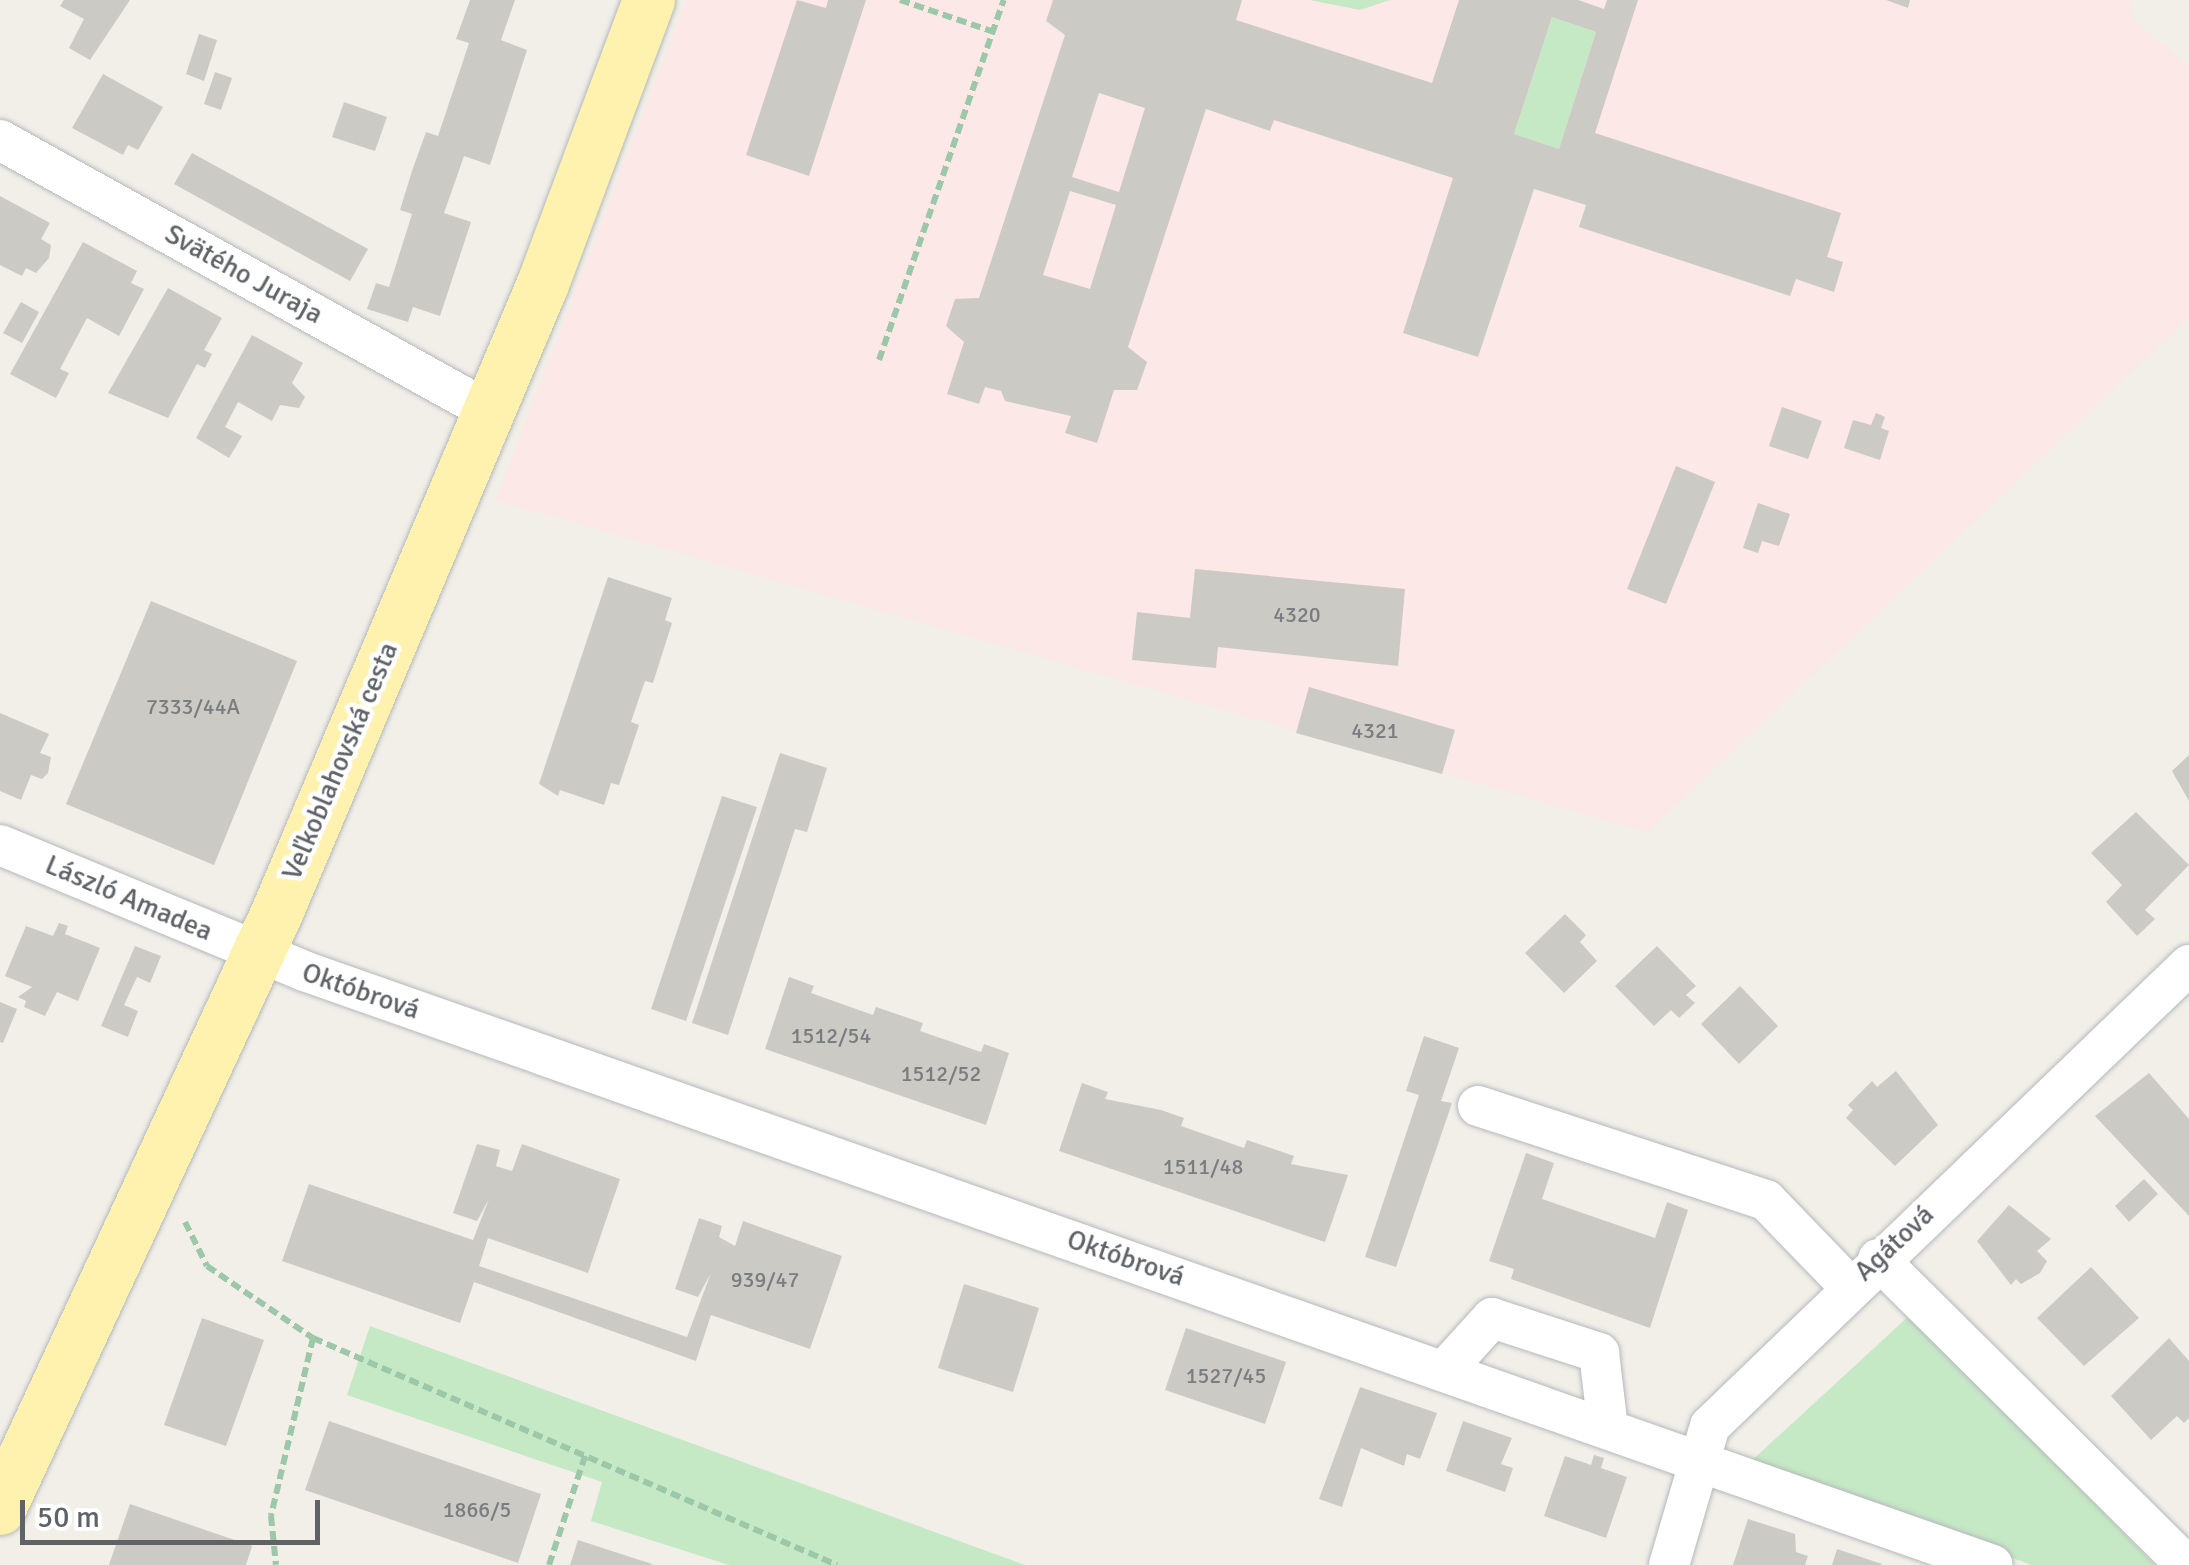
<!DOCTYPE html>
<html>
<head>
<meta charset="utf-8">
<style>
	body { margin:0 }
	#map { position:relative; width:2189px; height:1565px; overflow:hidden; background:#f1efe8; font-family:Signika,sans-serif }
	div>[style] { position:absolute }
	.medical>* { inset:0; background:#fce8e6 }
	.green>* { inset:0; background:#c5e8c5 }
	.building>* { inset:0; background:#cccac5 }
	.path>* { height:6px; margin-top:-3px; transform-origin:0; background:repeating-linear-gradient(90deg,#9cc7a9 0 10px,transparent 0 15px) }
	.roads { filter:drop-shadow(0 0 2px #b5b8bc) drop-shadow(0 0 2px #b5b8bc) }
	.minor>* { height:40px; margin:-20px; padding:0 20px; transform-origin:20px; border-radius:20px; background:#fff }
	.major>* { height:52px; margin:-26px; padding:0 26px; transform-origin:26px; border-radius:26px; background:#fff2af }
	span { translate:-50% -50%; white-space:nowrap; text-align:center; line-height:1.15; -webkit-text-stroke:9px #fff; paint-order:stroke }
	.number-label { font-size:22px; color:#7a7d7f }
	.number-label span { -webkit-text-stroke-width:0 }
	.street-label { font-size:28px; color:#5f6368 }
	.scale { position:absolute; left:20px; top:1500px; width:300px; height:45px; box-sizing:border-box; border:5px solid #5f6368; border-top:0; padding-left:12px; font-size:30px; line-height:35px; white-space:nowrap; color:#5f6368; -webkit-text-stroke:8px #fff; paint-order:stroke }
</style>
</head>
<body>
<div id="map">
	<div class="medical">
		<div style="clip-path:polygon(686px 0,2130px 0,2132px 18px,2189px 67px,2189px 317px,1647px 832px,496px 500px)"></div>
	</div>
	<div class="green">
		<div style="clip-path:polygon(1310px 0,1390px 0,1360px 10px)"></div>
		<div style="clip-path:polygon(1552px 17px,1596px 32px,1559px 149px,1514px 134px)"></div>
		<div style="clip-path:polygon(1910px 1315px,2155px 1565px,2032px 1565px,1748px 1464px)"></div>
		<div style="clip-path:polygon(370px 1326px,1025px 1565px,729px 1565px,591px 1521px,602px 1482px,347px 1395px)"></div>
	</div>
	<div class="building">
		<div style="clip-path:polygon(64px 0,130px 0,90px 60px,69px 48px,84px 19px,60px 6px)"></div>
		<div style="clip-path:polygon(470px 0,515px 0,501px 40px,527px 50px,490px 165px,464px 156px,444px 213px,471px 222px,440px 316px,413px 307px,408px 322px,367px 309px,376px 283px,389px 287px,412px 214px,400px 210px,412px 171px,426px 132px,438px 136px,469px 43px,456px 39px)"></div>
		<div style="clip-path:polygon(797px 0,826px 8px,828px 0,866px 0,809px 176px,746px 155px)"></div>
		<div style="clip-path:polygon(evenodd,1053px 0,1242px 0,1236px 20px,1432px 83px,1459px 0,1578px 0,1604px 9px,1607px 0,1638px 0,1595px 133px,1841px 213px,1827px 257px,1843px 262px,1834px 292px,1796px 279px,1790px 296px,1579px 227px,1586px 205px,1534px 189px,1478px 357px,1403px 333px,1453px 178px,1274px 120px,1270px 131px,1206px 109px,1128px 347px,1147px 362px,1137px 390px,1114px 390px,1097px 443px,1065px 433px,1071px 416px,1005px 401px,1001px 391px,985px 387px,979px 404px,947px 394px,964px 342px,946px 326px,955px 299px,979px 298px,1065px 35px,1046px 21px,1053px 0,1552px 17px,1596px 32px,1559px 149px,1514px 134px,1552px 17px,1053px 0,1099px 93px,1145px 108px,1119px 192px,1072px 177px,1099px 93px,1053px 0,1070px 191px,1116px 205px,1090px 289px,1043px 275px,1070px 191px)"></div>
		<div style="clip-path:polygon(1886px 0,1910px 0,1908px 8px)"></div>
		<div style="clip-path:polygon(199px 34px,217px 40px,204px 81px,186px 74px)"></div>
		<div style="clip-path:polygon(215px 72px,232px 78px,221px 110px,204px 104px)"></div>
		<div style="clip-path:polygon(103px 74px,163px 107px,138px 150px,128px 145px,123px 155px,72px 128px)"></div>
		<div style="clip-path:polygon(344px 102px,387px 117px,375px 151px,332px 137px)"></div>
		<div style="clip-path:polygon(192px 153px,368px 249px,350px 281px,174px 184px)"></div>
		<div style="clip-path:polygon(0 196px,50px 223px,41px 239px,51px 245px,49px 258px,36px 273px,26px 268px,22px 276px,0 265px)"></div>
		<div style="clip-path:polygon(83px 242px,137px 271px,131px 283px,144px 289px,119px 336px,87px 318px,60px 369px,69px 373px,56px 398px,10px 374px)"></div>
		<div style="clip-path:polygon(168px 288px,222px 318px,204px 350px,212px 354px,205px 368px,197px 364px,168px 418px,108px 393px)"></div>
		<div style="clip-path:polygon(21px 302px,39px 312px,22px 343px,3px 333px)"></div>
		<div style="clip-path:polygon(252px 335px,303px 363px,292px 383px,305px 397px,299px 408px,280px 405px,272px 421px,238px 402px,225px 427px,242px 436px,229px 458px,196px 438px)"></div>
		<div style="clip-path:polygon(1782px 407px,1822px 421px,1808px 459px,1769px 446px)"></div>
		<div style="clip-path:polygon(1876px 413px,1885px 417px,1881px 428px,1889px 431px,1880px 460px,1844px 448px,1853px 420px,1871px 425px)"></div>
		<div style="clip-path:polygon(1676px 466px,1715px 482px,1666px 604px,1627px 589px)"></div>
		<div style="clip-path:polygon(1758px 503px,1790px 514px,1779px 546px,1762px 541px,1758px 553px,1743px 548px)"></div>
		<div style="clip-path:polygon(1195px 569px,1405px 589px,1398px 666px,1218px 647px,1216px 668px,1132px 660px,1137px 612px,1190px 618px)"></div>
		<div style="clip-path:polygon(608px 577px,672px 598px,665px 620px,672px 623px,653px 683px,645px 681px,638px 701px,631px 722px,639px 725px,619px 785px,611px 783px,604px 805px,560px 790px,558px 796px,539px 784px)"></div>
		<div style="clip-path:polygon(151px 601px,297px 661px,214px 865px,66px 804px)"></div>
		<div style="clip-path:polygon(1309px 687px,1455px 730px,1442px 774px,1296px 733px)"></div>
		<div style="clip-path:polygon(0 713px,49px 734px,40px 753px,51px 757px,48px 773px,42px 779px,31px 775px,21px 800px,0 791px)"></div>
		<div style="clip-path:polygon(780px 753px,827px 768px,807px 832px,795px 829px,728px 1035px,692px 1023px)"></div>
		<div style="clip-path:polygon(2189px 755px,2189px 801px,2172px 771px)"></div>
		<div style="clip-path:polygon(722px 796px,757px 807px,686px 1021px,651px 1009px)"></div>
		<div style="clip-path:polygon(2136px 812px,2189px 865px,2145px 910px,2155px 919px,2137px 936px,2106px 902px,2122px 885px,2091px 853px)"></div>
		<div style="clip-path:polygon(1565px 914px,1586px 935px,1580px 942px,1597px 961px,1564px 993px,1525px 953px)"></div>
		<div style="clip-path:polygon(59px 923px,68px 926px,65px 934px,100px 948px,78px 1001px,57px 992px,45px 1016px,24px 1007px,26px 1001px,18px 997px,32px 987px,5px 976px,26px 926px,53px 936px)"></div>
		<div style="clip-path:polygon(135px 946px,161px 956px,150px 983px,137px 977px,124px 1005px,138px 1011px,128px 1037px,101px 1026px)"></div>
		<div style="clip-path:polygon(1657px 946px,1696px 986px,1686px 995px,1695px 1003px,1679px 1018px,1671px 1010px,1654px 1026px,1615px 986px)"></div>
		<div style="clip-path:polygon(789px 977px,814px 986px,811px 993px,873px 1015px,876px 1007px,923px 1023px,920px 1031px,981px 1052px,984px 1044px,1009px 1053px,986px 1125px,765px 1049px)"></div>
		<div style="clip-path:polygon(1740px 986px,1778px 1026px,1739px 1064px,1701px 1024px)"></div>
		<div style="clip-path:polygon(0 1002px,17px 1009px,3px 1043px,0 1042px)"></div>
		<div style="clip-path:polygon(1424px 1036px,1459px 1048px,1441px 1101px,1452px 1103px,1396px 1267px,1365px 1257px,1419px 1095px,1406px 1091px)"></div>
		<div style="clip-path:polygon(1896px 1071px,1938px 1125px,1895px 1166px,1846px 1118px,1853px 1110px,1848px 1105px,1872px 1081px,1877px 1087px)"></div>
		<div style="clip-path:polygon(2149px 1073px,2189px 1119px,2189px 1216px,2095px 1116px)"></div>
		<div style="clip-path:polygon(1082px 1083px,1108px 1092px,1105px 1099px,1161px 1110px,1184px 1118px,1181px 1126px,1244px 1148px,1247px 1140px,1294px 1156px,1291px 1164px,1348px 1175px,1325px 1242px,1059px 1151px)"></div>
		<div style="clip-path:polygon(477px 1144px,500px 1150px,496px 1166px,512px 1171px,522px 1144px,620px 1179px,588px 1273px,488px 1238px,479px 1266px,687px 1337px,711px 1273px,698px 1297px,675px 1289px,699px 1218px,722px 1226px,719px 1237px,735px 1246px,743px 1221px,842px 1256px,810px 1349px,711px 1315px,696px 1361px,474px 1282px,460px 1323px,282px 1261px,309px 1184px,473px 1240px,489px 1199px,477px 1221px,453px 1213px)"></div>
		<div style="clip-path:polygon(1526px 1153px,1554px 1163px,1542px 1199px,1655px 1238px,1667px 1202px,1688px 1210px,1650px 1328px,1511px 1279px,1514px 1269px,1489px 1261px)"></div>
		<div style="clip-path:polygon(2144px 1179px,2158px 1194px,2129px 1222px,2115px 1206px)"></div>
		<div style="clip-path:polygon(2009px 1205px,2051px 1239px,2037px 1251px,2047px 1261px,2040px 1273px,2021px 1284px,2016px 1279px,2011px 1285px,1977px 1241px)"></div>
		<div style="clip-path:polygon(2091px 1267px,2139px 1318px,2084px 1366px,2037px 1318px)"></div>
		<div style="clip-path:polygon(964px 1284px,1039px 1308px,1013px 1392px,938px 1368px)"></div>
		<div style="clip-path:polygon(202px 1318px,264px 1340px,226px 1446px,164px 1425px)"></div>
		<div style="clip-path:polygon(1186px 1328px,1286px 1362px,1265px 1424px,1165px 1390px)"></div>
		<div style="clip-path:polygon(2169px 1338px,2189px 1361px,2189px 1418px,2184px 1423px,2177px 1416px,2151px 1440px,2111px 1396px)"></div>
		<div style="clip-path:polygon(1360px 1387px,1437px 1413px,1420px 1459px,1407px 1454px,1404px 1466px,1361px 1448px,1342px 1507px,1319px 1499px)"></div>
		<div style="clip-path:polygon(329px 1421px,541px 1494px,518px 1563px,305px 1490px)"></div>
		<div style="clip-path:polygon(1463px 1421px,1512px 1438px,1501px 1464px,1513px 1468px,1505px 1492px,1446px 1471px)"></div>
		<div style="clip-path:polygon(1594px 1455px,1604px 1458px,1601px 1468px,1627px 1477px,1606px 1538px,1544px 1516px,1565px 1456px,1591px 1465px)"></div>
		<div style="clip-path:polygon(130px 1504px,252px 1546px,246px 1565px,109px 1565px)"></div>
		<div style="clip-path:polygon(1748px 1519px,1795px 1534px,1796px 1552px,1808px 1556px,1805px 1565px,1733px 1565px)"></div>
		<div style="clip-path:polygon(578px 1540px,652px 1564px,651px 1565px,570px 1565px)"></div>
		<div style="clip-path:polygon(1837px 1549px,1882px 1564px,1881px 1565px,1832px 1565px)"></div>
	</div>
	<div class="path">
		<div style="left:900px;top:0;width:99px;rotate:18.8deg"></div>
		<div style="left:879px;top:360px;width:381px;rotate:-70.9deg"></div>
		<div style="left:185px;top:1222px;width:49px;rotate:63.4deg"></div>
		<div style="left:207px;top:1266px;width:128px;rotate:34.2deg"></div>
		<div style="left:313px;top:1338px;width:183px;rotate:103.3deg"></div>
		<div style="left:271px;top:1516px;width:49px;rotate:84.2deg"></div>
		<div style="left:313px;top:1338px;width:571px;rotate:23.42deg"></div>
		<div style="left:549px;top:1565px;width:115px;rotate:-71.7deg"></div>
	</div>
	<div class="roads">
		<div class="minor">
			<div style="left:0;top:140px;width:557px;rotate:29deg"></div>
			<div style="left:0;top:845px;width:329px;rotate:22.5deg"></div>
			<div style="left:304px;top:971px;width:1790px;rotate:19.38deg"></div>
			<div style="left:1478px;top:1106px;width:303px;rotate:18.1deg"></div>
			<div style="left:1766px;top:1200px;width:120px;rotate:46deg"></div>
			<div style="left:1878px;top:1259px;width:434px;rotate:44.8deg"></div>
			<div style="left:1445px;top:1370px;width:70px;rotate:-47.9deg"></div>
			<div style="left:1492px;top:1318px;width:113px;rotate:18.1deg"></div>
			<div style="left:1599px;top:1353px;width:76px;rotate:83.2deg"></div>
			<div style="left:1669px;top:1565px;width:145px;rotate:-73.6deg"></div>
			<div style="left:1710px;top:1426px;width:665px;rotate:-43.9deg"></div>
		</div>
		<div class="major">
			<div style="left:0;top:1509px;width:657px;rotate:-65.07deg"></div>
			<div style="left:277px;top:913px;width:683px;rotate:-67.08deg"></div>
			<div style="left:543px;top:284px;width:303px;rotate:-69.5deg"></div>
		</div>
	</div>
	<div class="number-label">
		<span style="left:1297px;top:615px">4320</span>
		<span style="left:193px;top:707px">7333/44A</span>
		<span style="left:1375px;top:731px">4321</span>
		<span style="left:831px;top:1036px">1512/54</span>
		<span style="left:941px;top:1074px">1512/52</span>
		<span style="left:1203px;top:1167px">1511/48</span>
		<span style="left:765px;top:1280px">939/47</span>
		<span style="left:1226px;top:1376px">1527/45</span>
		<span style="left:477px;top:1510px">1866/5</span>
	</div>
	<div class="street-label">
		<span style="left:244px;top:274px;rotate:29deg">Svätého Juraja</span>
		<span style="left:340px;top:761px;rotate:-67deg">Veľkoblahovská cesta</span>
		<span style="left:129px;top:898px;rotate:23deg">László Amadea</span>
		<span style="left:361px;top:991px;rotate:19deg">Októbrová</span>
		<span style="left:1894px;top:1243px;rotate:-43deg">Agátová</span>
		<span style="left:1126px;top:1258px;rotate:19deg">Októbrová</span>
	</div>
	<div class="scale">50 m</div>
</div>
</body>
</html>
